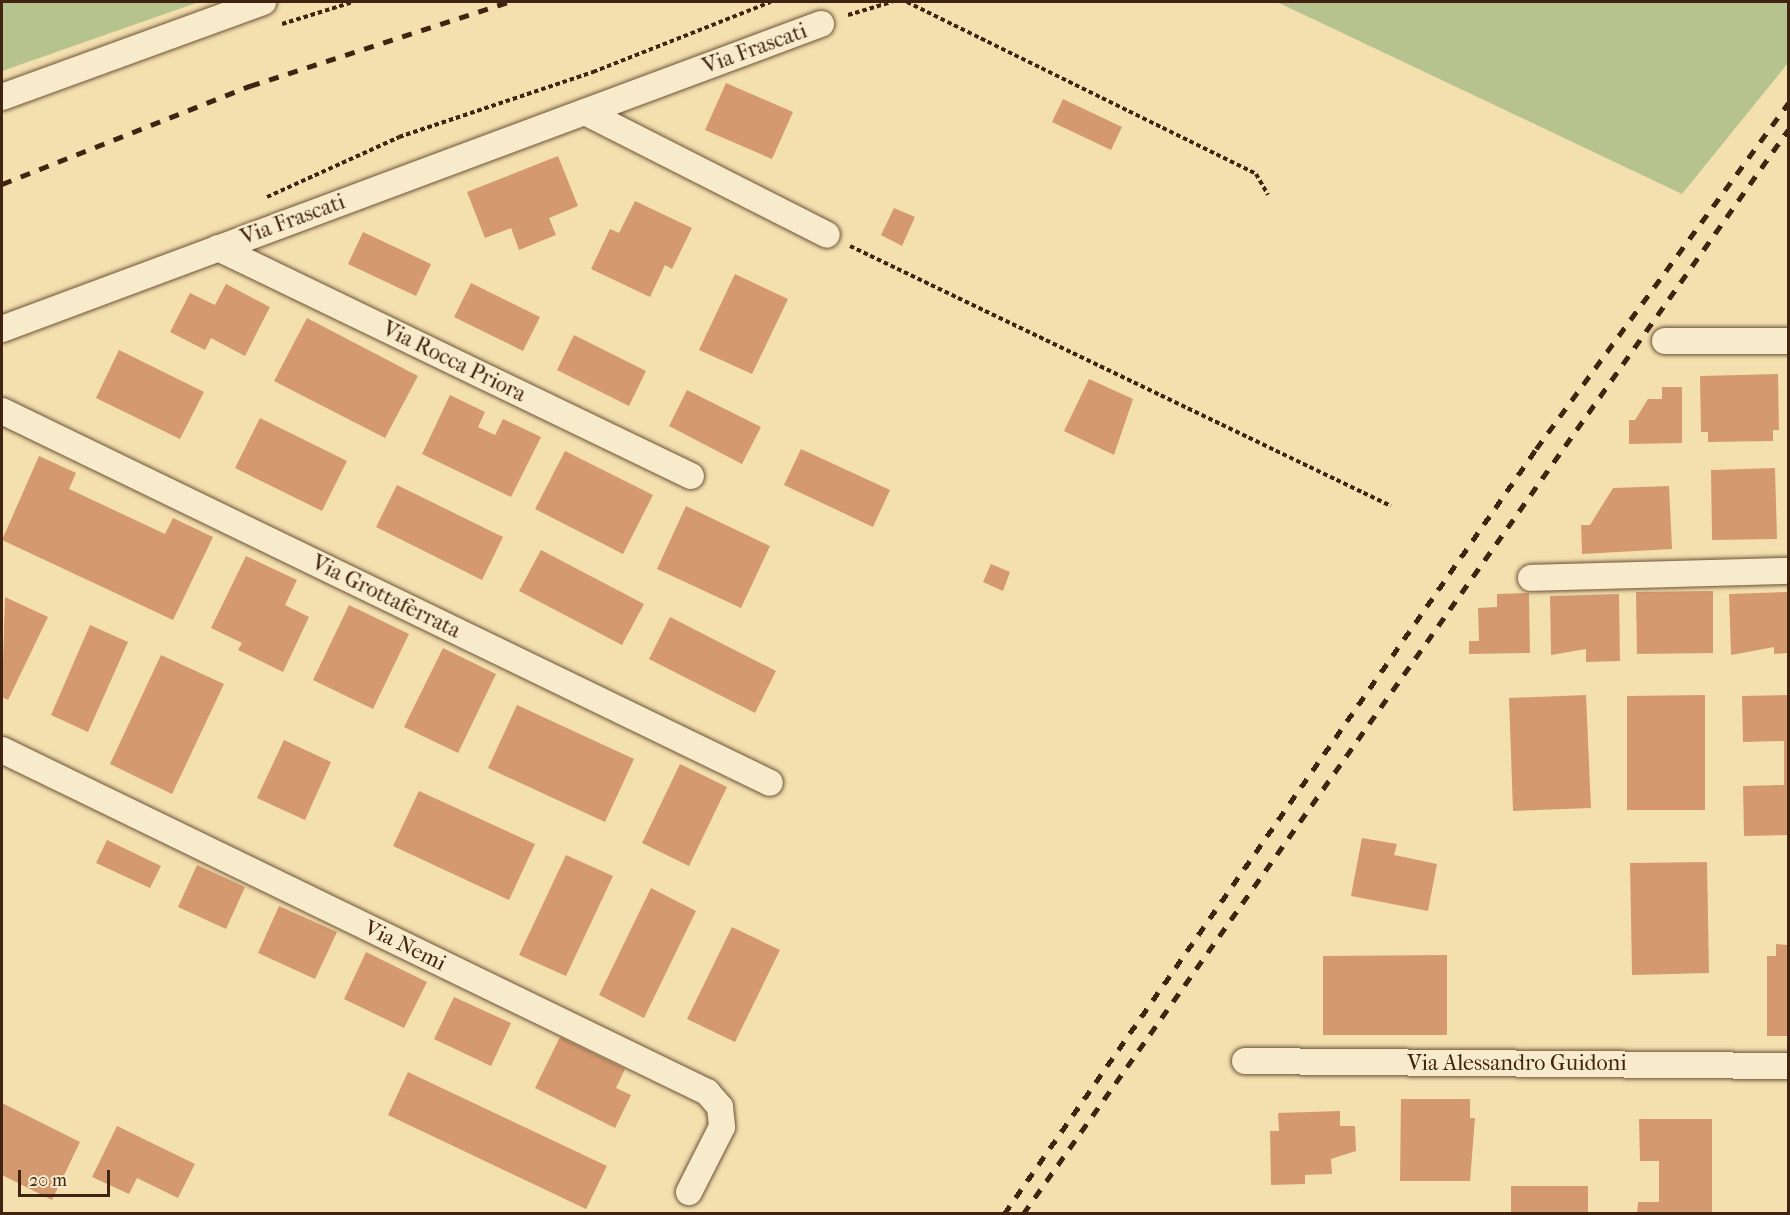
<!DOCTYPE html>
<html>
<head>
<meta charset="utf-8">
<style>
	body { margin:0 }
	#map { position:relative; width:1790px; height:1215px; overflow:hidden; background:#f4e0af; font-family:"IM FELL French Canon",serif }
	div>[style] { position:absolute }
	.green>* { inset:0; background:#b6c38f }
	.building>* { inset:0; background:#d59970 }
	.path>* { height:4px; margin-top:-2px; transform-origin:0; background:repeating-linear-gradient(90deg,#402310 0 4.5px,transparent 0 7.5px) }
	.roads { filter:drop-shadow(0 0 2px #6d5238) drop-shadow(0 0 2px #6d5238) }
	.minor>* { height:26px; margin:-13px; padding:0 13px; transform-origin:13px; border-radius:13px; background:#f8ebcb }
	.rail>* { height:4.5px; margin-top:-2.25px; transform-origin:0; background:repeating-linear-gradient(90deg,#402310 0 10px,transparent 0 20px) }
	span { translate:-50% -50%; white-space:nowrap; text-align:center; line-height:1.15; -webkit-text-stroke:5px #f8ebcb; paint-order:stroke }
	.street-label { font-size:22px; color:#402310 }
	.frame { position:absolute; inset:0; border:3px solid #402310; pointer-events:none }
	.scale { position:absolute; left:18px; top:1170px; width:92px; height:27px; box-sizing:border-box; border:3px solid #402310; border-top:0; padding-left:8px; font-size:18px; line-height:21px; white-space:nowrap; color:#402310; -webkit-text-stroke:4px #f8ebcb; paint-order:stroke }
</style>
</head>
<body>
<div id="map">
	<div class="green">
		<div style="clip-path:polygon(2px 2px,199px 2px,2px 71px)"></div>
		<div style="clip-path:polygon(1277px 2px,1788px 2px,1788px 63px,1682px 194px)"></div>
	</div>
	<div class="building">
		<div style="clip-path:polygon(726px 83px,793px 112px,772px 159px,705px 130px)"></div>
		<div style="clip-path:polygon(1063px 99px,1122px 127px,1111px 150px,1052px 122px)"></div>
		<div style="clip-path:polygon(558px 156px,578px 206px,549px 218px,556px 235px,519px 250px,511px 228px,485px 238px,467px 192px)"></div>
		<div style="clip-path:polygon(635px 201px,692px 228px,672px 269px,665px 265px,650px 297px,591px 269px,610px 229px,619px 233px)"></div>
		<div style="clip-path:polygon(894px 208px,915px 217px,902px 246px,881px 235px)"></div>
		<div style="clip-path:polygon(363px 232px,431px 264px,416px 296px,348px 264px)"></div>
		<div style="clip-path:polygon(735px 274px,788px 299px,752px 374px,699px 350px)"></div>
		<div style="clip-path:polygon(471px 283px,540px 317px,523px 351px,454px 317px)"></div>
		<div style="clip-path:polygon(226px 284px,270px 307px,245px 356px,211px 338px,205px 350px,170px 332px,190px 293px,215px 305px)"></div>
		<div style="clip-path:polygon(307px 318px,418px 376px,385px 438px,274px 381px)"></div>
		<div style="clip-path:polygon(574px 335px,646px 371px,629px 406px,557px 370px)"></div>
		<div style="clip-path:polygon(119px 350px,204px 392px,180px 439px,96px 398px)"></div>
		<div style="clip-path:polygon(1778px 374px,1779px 430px,1773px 430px,1773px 441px,1708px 442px,1708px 432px,1701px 432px,1700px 376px)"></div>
		<div style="clip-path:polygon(1089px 379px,1133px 399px,1114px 455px,1064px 431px)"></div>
		<div style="clip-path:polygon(1662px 387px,1682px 387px,1682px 443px,1629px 444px,1629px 420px,1635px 420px,1648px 399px,1662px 399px)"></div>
		<div style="clip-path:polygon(687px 390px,761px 427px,742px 464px,669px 426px)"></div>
		<div style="clip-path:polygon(450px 395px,485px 412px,478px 427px,495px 435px,503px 419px,541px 437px,511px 497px,422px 454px)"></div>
		<div style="clip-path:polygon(260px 418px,347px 461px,322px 511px,235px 468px)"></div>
		<div style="clip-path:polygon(801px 449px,890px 490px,873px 527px,784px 485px)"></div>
		<div style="clip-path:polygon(565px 451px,653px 495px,623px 554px,535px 509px)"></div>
		<div style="clip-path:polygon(39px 456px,76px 473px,69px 489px,165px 534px,173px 518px,213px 537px,173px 620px,2px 540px)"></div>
		<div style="clip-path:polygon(1775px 468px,1777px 539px,1712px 540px,1711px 470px)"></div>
		<div style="clip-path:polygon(397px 485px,503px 537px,482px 580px,376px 527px)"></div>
		<div style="clip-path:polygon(1669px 486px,1672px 549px,1582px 554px,1581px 525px,1590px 525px,1613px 488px)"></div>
		<div style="clip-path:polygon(686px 506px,770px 546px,741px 608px,657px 569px)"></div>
		<div style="clip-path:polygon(541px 550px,644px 604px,622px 645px,519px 591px)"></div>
		<div style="clip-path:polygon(246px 556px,297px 580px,285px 605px,309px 617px,283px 672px,238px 650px,242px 643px,211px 628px)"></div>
		<div style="clip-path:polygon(991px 564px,1010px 572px,1003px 591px,983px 582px)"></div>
		<div style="clip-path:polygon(1713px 591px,1713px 653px,1637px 654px,1636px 592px)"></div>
		<div style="clip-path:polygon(1788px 592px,1788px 653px,1774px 654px,1774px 647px,1731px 655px,1729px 594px)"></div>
		<div style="clip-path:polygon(1529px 593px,1530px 653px,1469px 654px,1469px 641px,1479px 641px,1478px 608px,1497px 607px,1497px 594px)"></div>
		<div style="clip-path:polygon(1619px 594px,1620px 661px,1586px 662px,1586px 649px,1551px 655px,1550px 596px)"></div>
		<div style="clip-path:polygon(5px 597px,48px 617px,8px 700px,2px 697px)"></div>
		<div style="clip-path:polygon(349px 605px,409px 634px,373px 709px,313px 680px)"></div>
		<div style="clip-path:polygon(670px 617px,776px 671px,755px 713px,649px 659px)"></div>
		<div style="clip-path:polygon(90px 625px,128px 642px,88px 732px,51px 715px)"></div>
		<div style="clip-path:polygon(443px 648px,496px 674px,458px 753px,404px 727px)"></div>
		<div style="clip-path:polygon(161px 655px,224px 684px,172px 794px,110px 764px)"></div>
		<div style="clip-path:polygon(1586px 695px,1591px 808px,1513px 811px,1509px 698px)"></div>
		<div style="clip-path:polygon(1705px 695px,1705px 810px,1627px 810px,1627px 696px)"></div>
		<div style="clip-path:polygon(1788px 695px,1788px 835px,1744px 836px,1743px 786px,1784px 785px,1784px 741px,1743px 742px,1742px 696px)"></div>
		<div style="clip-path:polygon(517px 705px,634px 759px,605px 822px,488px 768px)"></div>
		<div style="clip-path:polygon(284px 740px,331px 762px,305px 820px,257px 798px)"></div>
		<div style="clip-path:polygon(680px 764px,727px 787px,689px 866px,642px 843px)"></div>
		<div style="clip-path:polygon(419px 791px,535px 844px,509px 900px,393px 846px)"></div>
		<div style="clip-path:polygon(1362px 838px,1397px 844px,1394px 855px,1437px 864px,1428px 911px,1351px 896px)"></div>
		<div style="clip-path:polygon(107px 840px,161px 866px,150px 888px,96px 863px)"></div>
		<div style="clip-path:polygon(566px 855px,613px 876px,566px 976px,519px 955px)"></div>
		<div style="clip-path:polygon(1707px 862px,1709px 973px,1632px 975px,1630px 863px)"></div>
		<div style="clip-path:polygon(197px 865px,245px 887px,226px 929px,178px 907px)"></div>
		<div style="clip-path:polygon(651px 888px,696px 911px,644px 1018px,599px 995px)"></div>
		<div style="clip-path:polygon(279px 906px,337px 932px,315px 979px,258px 953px)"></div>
		<div style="clip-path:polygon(732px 927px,780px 950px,735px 1042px,687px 1019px)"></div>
		<div style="clip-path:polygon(1776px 944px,1788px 945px,1788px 1036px,1767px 1036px,1767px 956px,1776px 956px)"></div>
		<div style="clip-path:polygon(366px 952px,427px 982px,404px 1028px,344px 999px)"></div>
		<div style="clip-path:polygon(1447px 955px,1447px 1035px,1323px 1035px,1323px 956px)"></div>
		<div style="clip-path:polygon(454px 997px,511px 1023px,491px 1066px,434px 1039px)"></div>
		<div style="clip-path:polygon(560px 1037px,625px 1069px,616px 1088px,631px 1095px,615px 1128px,535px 1088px)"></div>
		<div style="clip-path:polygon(408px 1072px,607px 1166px,586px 1209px,388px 1115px)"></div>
		<div style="clip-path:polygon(1401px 1099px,1470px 1099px,1470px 1118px,1475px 1118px,1470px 1181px,1400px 1181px)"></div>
		<div style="clip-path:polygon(2px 1103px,80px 1142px,52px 1200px,2px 1175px)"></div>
		<div style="clip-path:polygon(1340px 1111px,1340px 1126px,1355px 1126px,1356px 1151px,1331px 1159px,1332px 1174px,1305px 1175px,1305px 1184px,1271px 1185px,1270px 1131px,1279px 1131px,1278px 1113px)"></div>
		<div style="clip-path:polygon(1639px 1119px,1712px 1119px,1712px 1214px,1637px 1214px,1638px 1202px,1659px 1202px,1659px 1161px,1640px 1161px)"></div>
		<div style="clip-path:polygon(117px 1126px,195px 1164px,178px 1198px,137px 1178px,129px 1194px,92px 1177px)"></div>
		<div style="clip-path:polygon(1511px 1186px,1588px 1186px,1588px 1214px,1511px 1214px)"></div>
	</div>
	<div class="path">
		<div style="left:907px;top:2px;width:389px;rotate:26.2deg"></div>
		<div style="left:1256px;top:174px;width:24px;rotate:60deg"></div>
		<div style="left:848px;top:15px;width:46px;rotate:-16.5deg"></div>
		<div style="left:282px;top:24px;width:74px;rotate:-17.2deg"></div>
		<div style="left:267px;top:197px;width:145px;rotate:-24.4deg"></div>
		<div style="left:399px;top:137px;width:205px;rotate:-18.5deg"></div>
		<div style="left:593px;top:72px;width:191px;rotate:-21.5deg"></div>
		<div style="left:850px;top:246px;width:600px;rotate:25.67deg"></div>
	</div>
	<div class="roads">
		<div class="minor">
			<div style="left:2px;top:97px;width:278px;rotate:-20deg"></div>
			<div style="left:585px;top:112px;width:271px;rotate:26.9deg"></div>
			<div style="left:218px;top:248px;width:525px;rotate:25.74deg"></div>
			<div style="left:2px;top:329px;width:874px;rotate:-20.43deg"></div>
			<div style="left:1665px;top:341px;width:123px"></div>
			<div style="left:2px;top:411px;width:853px;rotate:25.84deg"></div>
			<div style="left:1531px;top:578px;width:257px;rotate:-1.6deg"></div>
			<div style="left:2px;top:750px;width:784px;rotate:25.88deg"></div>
			<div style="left:707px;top:1092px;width:20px;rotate:49deg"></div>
			<div style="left:720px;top:1107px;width:20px;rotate:84deg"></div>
			<div style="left:722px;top:1127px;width:73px;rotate:116.9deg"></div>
			<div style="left:1245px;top:1061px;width:543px;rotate:0.53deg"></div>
		</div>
	</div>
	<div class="rail">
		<div style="left:2px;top:184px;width:267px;rotate:-21.6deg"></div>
		<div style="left:250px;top:86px;width:271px;rotate:-18deg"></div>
		<div style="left:1004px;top:1214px;width:932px;rotate:-55.18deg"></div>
		<div style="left:1536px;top:449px;width:428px;rotate:-53.9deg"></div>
		<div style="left:1023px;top:1214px;width:1327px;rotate:-54.79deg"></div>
	</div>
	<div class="street-label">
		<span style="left:755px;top:49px;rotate:-20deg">Via Frascati</span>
		<span style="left:293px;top:220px;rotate:-20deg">Via Frascati</span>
		<span style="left:454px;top:362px;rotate:26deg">Via Rocca Priora</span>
		<span style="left:386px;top:597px;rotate:26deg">Via Grottaferrata</span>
		<span style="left:405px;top:946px;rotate:26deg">Via Nemi</span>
		<span style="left:1517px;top:1064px">Via Alessandro Guidoni</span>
	</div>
	<div class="frame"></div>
	<div class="scale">20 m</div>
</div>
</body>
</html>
